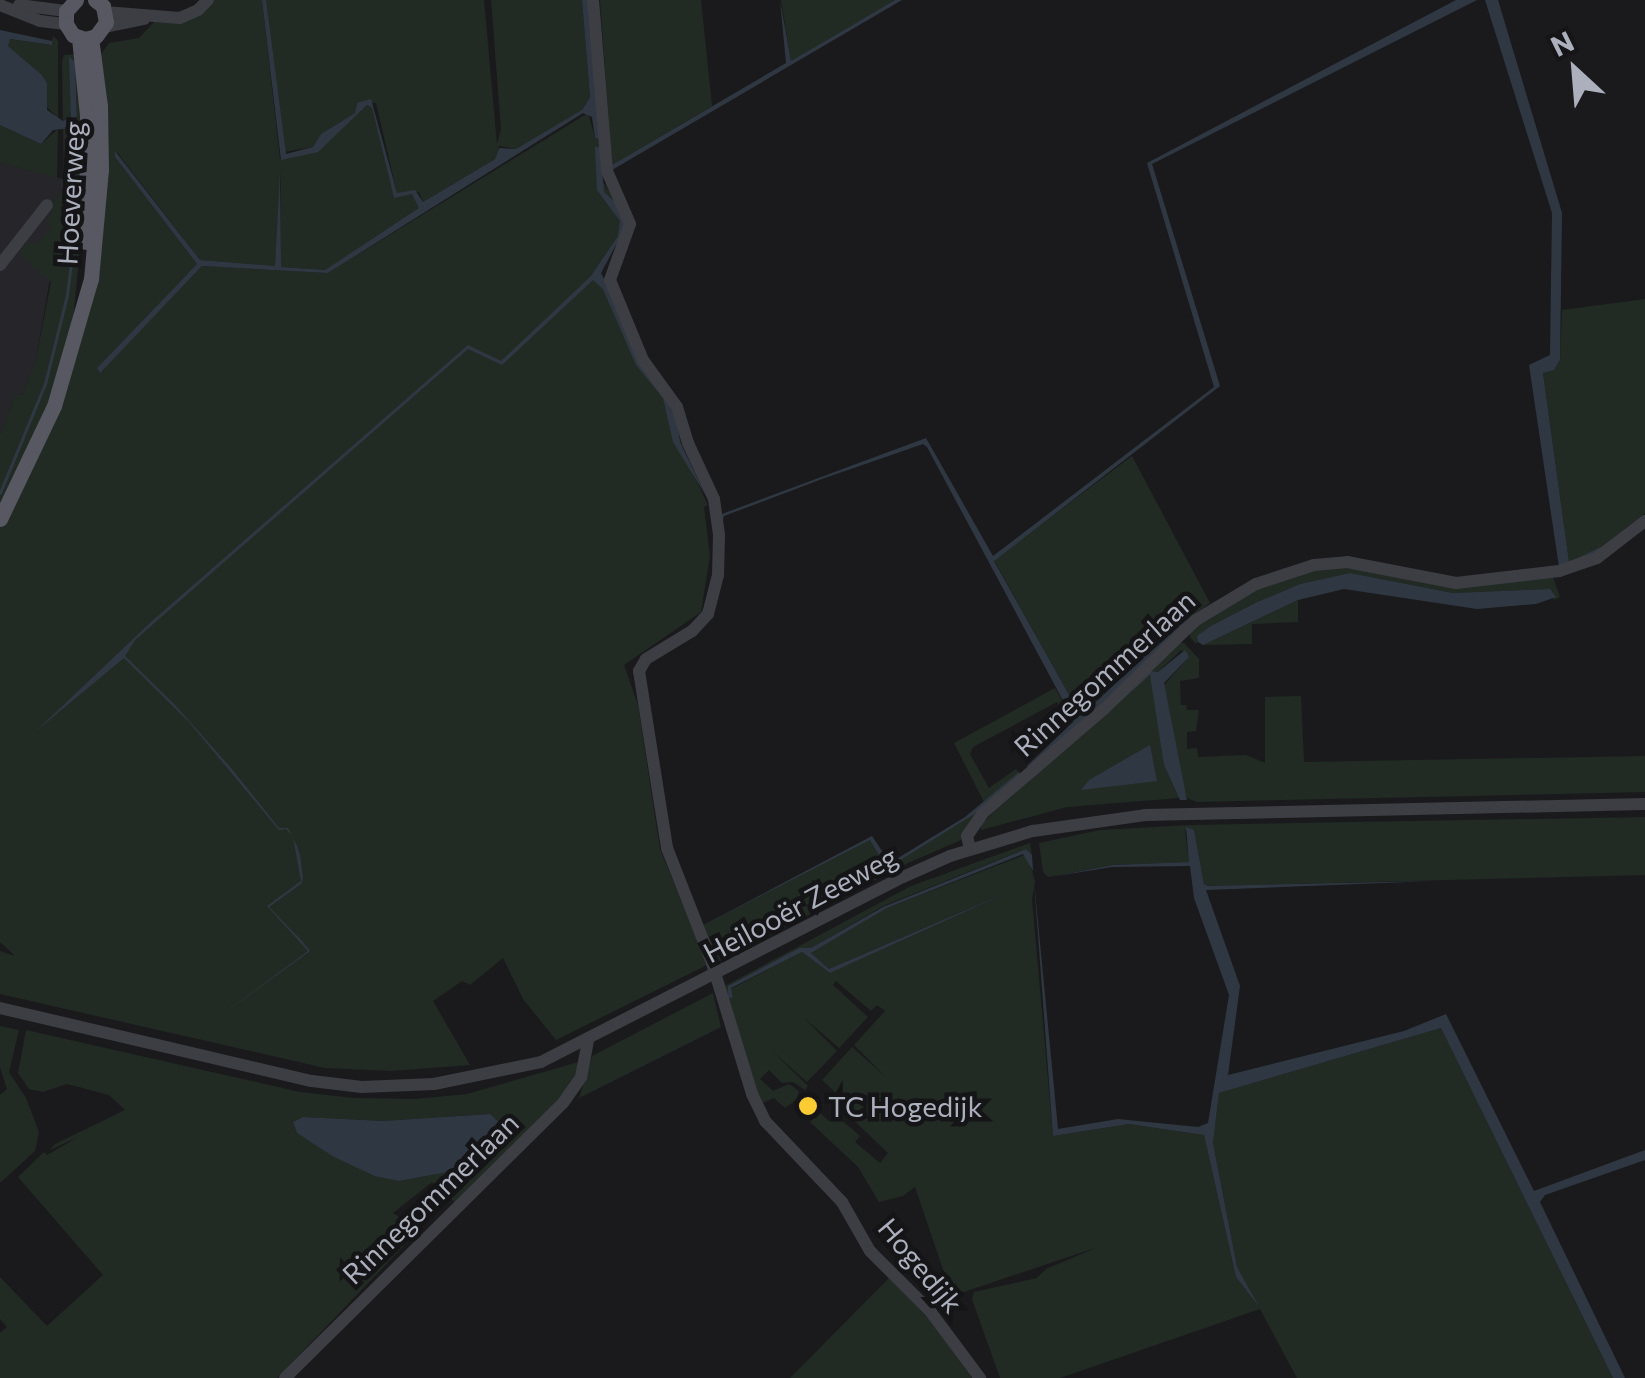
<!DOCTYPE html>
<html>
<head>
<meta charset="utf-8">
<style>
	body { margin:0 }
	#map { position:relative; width:1645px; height:1378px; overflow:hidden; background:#1a1a1d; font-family:Commissioner,sans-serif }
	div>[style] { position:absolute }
	.built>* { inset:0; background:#26262a }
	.green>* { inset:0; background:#212b24 }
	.water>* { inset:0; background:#2f3842 }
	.stream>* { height:2.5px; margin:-1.25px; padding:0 1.25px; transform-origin:1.25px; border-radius:1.25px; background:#2f3842 }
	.minor>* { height:12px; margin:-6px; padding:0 6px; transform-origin:6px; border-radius:6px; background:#3d3d44 }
	.major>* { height:15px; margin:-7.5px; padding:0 7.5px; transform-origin:7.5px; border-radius:7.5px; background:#575861 }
	.dots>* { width:28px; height:28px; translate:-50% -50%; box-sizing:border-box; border:5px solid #151518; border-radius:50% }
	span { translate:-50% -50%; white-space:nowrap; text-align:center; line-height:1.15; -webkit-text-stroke:9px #151518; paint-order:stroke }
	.street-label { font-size:28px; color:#acb0bd }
	.poi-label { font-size:28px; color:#acb0bd }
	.left { translate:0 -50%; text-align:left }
	.north { position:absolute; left:1525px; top:20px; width:100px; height:100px; -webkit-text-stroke:8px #151518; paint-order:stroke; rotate:334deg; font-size:28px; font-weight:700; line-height:40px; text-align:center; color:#acb0bd }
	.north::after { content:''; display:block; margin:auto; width:35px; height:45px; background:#acb0bd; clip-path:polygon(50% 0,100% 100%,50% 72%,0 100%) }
</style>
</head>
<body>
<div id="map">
	<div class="built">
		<div style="clip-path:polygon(0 163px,67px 180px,36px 359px,22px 395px,15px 394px,0 434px)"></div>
	</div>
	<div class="green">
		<div style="clip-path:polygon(212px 0,262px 0,280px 159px,318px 151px,367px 105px,372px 108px,394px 197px,412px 194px,420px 208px,325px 270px,280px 267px,281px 172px,275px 266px,200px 260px,117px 152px,115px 157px,197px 264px,97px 368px,100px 372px,202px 266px,328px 273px,588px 113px,595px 138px,599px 139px,603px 182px,618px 205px,624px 228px,600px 275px,671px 404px,684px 455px,708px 505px,704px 507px,710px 556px,701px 612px,624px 665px,638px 705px,660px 849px,707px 965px,556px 1040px,523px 999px,503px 958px,470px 985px,462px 981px,433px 1001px,470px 1065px,391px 1071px,325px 1068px,0 994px,0 951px,15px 956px,0 942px,0 528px,47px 437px,86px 313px,94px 54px,102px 53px,109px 43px,139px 38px,156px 20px)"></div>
		<div style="clip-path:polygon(266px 0,484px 0,497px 144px,501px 129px,491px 0,582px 0,590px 97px,581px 111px,516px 149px,499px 146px,495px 159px,423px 202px,419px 192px,397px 193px,376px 103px,357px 103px,355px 113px,321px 134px,313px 147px,283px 152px)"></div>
		<div style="clip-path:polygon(600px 0,701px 0,712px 106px,612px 165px)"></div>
		<div style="clip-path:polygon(781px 0,895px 0,791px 61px)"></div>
		<div style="clip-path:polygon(53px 36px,58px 41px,58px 118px,46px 106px,47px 83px,42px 75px,8px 46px,9px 39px,51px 45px)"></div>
		<div style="clip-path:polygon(76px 54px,85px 193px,73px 321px,56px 386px,0 509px,0 434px,15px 394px,22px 395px,36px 359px,51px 282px,19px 253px,29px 241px,36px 246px,51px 227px,46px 221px,54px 211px,50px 208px,64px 187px,62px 62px,64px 55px)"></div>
		<div style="clip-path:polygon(0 125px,41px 144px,58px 129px,57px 178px,0 163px)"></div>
		<div style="clip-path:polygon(1645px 299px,1645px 513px,1597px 551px,1569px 562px,1543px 372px,1554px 370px,1560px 360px,1562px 310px)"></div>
		<div style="clip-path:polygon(1132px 456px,1210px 603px,1175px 628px,1081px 716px,994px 560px)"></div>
		<div style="clip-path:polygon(1330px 565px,1429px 582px,1553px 577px,1560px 597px,1554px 600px,1550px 589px,1453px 593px,1350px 573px,1300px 584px,1255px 603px,1211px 626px,1196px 644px,1190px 637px,1190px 629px,1243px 593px)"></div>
		<div style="clip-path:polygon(1298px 600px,1298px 622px,1252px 624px,1252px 644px,1203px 645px)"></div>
		<div style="clip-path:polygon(1176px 643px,1184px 643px,1199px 659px,1199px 678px,1180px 681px,1181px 705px,1186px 705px,1187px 710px,1199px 710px,1196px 731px,1187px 732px,1187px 749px,1197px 748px,1198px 757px,1246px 755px,1265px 763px,1265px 697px,1301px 696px,1304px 762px,1645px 756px,1645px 792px,1197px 802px,1187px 798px,1178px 767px,1164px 685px,1189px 657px,1181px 650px,1158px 672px,1150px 671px)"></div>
		<div style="clip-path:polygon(1148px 676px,1153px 678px,1164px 765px,1179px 798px,1067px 807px,981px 830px,981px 825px,994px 812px)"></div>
		<div style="clip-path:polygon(1055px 688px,1074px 721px,1066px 731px,1068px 721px,1057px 702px,973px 747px,970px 754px,989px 788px,1016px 769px,1019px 772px,984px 802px,954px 743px)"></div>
		<div style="clip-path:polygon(981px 810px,961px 840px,908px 863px,716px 963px,701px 926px,870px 840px,891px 866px)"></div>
		<div style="clip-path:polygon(1645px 817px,1645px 875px,1208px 886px,1204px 884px,1194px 830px,1185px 831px,1189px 862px,1113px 865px,1048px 877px,1043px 872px,1039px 843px,1100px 830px,1190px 825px)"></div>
		<div style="clip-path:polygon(1030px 843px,1032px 855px,1026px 849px,990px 863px,883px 906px,811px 948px,799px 948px,728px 986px,728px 998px,733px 997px,731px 989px,802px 952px,830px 973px,1022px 886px,829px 969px,811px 953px,887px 908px,1027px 854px,1035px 881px,1032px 899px,1053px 1136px,1129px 1124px,1204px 1135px,1236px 1277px,1260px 1308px,1237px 1267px,1213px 1143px,1219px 1093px,1441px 1028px,1613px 1378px,1297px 1378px,1260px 1309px,1060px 1378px,1000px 1378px,972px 1299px,974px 1292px,1037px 1278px,1046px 1269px,1098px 1247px,952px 1296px,915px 1187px,903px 1196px,879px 1202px,858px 1167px,810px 1122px,819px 1112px,830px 1122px,837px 1116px,860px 1136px,855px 1142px,880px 1163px,888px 1153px,846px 1113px,850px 1106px,822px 1080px,852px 1047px,887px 1078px,854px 1045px,885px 1011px,877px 1005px,871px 1011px,836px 981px,833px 985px,868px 1017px,839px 1048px,803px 1017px,837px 1051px,807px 1082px,772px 1051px,808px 1086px,805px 1090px,793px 1082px,782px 1083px,769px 1070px,760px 1079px,773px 1091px,789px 1084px,799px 1091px,797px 1099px,785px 1108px,774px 1098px,763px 1103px,757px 1099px,721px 988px,911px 886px)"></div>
		<div style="clip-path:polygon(713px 993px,721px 1027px,579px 1098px,592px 1056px)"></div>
		<div style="clip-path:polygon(0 1026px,19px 1030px,9px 1072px,26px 1098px,39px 1132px,35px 1151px,0 1183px,0 1095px,7px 1089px,0 1067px)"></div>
		<div style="clip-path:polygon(evenodd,26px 1030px,300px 1092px,354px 1098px,415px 1099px,467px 1094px,582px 1061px,562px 1099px,456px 1203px,432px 1182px,393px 1213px,419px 1230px,277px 1378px,0 1378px,0 1333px,7px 1327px,0 1319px,0 1277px,47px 1326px,103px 1275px,18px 1177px,44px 1152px,47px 1155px,78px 1137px,50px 1150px,55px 1144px,125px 1110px,109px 1095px,67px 1084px,43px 1092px,29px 1089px,18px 1073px,26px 1030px,490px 1114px,501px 1124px,499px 1135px,468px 1167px,399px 1181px,332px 1156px,297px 1133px,293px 1122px,303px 1117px,383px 1121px,490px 1114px)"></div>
		<div style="clip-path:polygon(889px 1278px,928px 1317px,972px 1378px,790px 1378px)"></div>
	</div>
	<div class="water">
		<div style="clip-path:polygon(262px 0,266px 0,286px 154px,313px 147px,321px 134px,355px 113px,357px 103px,371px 99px,397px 193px,415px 190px,423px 202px,495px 159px,499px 148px,516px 149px,582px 110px,590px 97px,582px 0,588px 0,599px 139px,595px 138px,592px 117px,583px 113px,328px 273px,202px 266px,100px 373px,97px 368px,197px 264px,115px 157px,115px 151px,200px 260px,275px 266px,280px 172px,281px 267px,325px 270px,419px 208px,412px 194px,394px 198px,372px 108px,367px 105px,318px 152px,281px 160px)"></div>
		<div style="clip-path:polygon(780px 0,791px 61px,895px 0,902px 0,612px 170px,612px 165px,786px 63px)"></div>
		<div style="clip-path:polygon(1456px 0,1477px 0,1152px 164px,1220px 386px,994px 561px,1081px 716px,1175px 628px,1199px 612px,1030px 770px,1027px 766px,1074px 721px,927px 447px,923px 444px,822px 479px,724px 516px,722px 524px,722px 514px,926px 438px,993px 556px,1214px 387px,1147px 163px)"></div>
		<div style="clip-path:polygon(1485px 0,1498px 0,1562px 213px,1560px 360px,1554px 370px,1543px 373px,1569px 562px,1622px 537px,1584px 560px,1559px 567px,1529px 365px,1550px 355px,1552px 213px)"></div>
		<div style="clip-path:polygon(0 30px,52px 41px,52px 45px,10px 39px,8px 46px,42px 75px,47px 83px,47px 110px,63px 121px,71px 117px,69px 57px,75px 62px,79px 199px,73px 248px,72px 128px,53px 130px,41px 144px,0 125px)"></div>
		<div style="clip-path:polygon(595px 147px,600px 147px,604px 192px,618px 205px,626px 226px,601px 273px,677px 421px,680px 442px,706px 496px,673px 442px,663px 398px,636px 365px,603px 289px,593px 280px,502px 365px,468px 349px,135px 640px,125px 656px,175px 705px,231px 768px,279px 828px,288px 828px,297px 846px,300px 855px,303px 878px,301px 884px,269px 907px,301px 940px,310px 951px,213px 1021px,308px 951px,267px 906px,301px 881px,293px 837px,286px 829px,279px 830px,189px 722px,124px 658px,36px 731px,151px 622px,468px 345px,501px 361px,591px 276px,618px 236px,620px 221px,597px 190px)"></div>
		<div style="clip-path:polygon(1350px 573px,1453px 593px,1550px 589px,1556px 597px,1536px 604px,1477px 609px,1344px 589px,1298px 600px,1203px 645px,1198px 642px,1197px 636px,1211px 626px,1255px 603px,1300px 584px)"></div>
		<div style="clip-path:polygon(1185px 650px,1189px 657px,1164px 683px,1187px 800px,1180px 800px,1164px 765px,1150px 675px,1024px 786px,1150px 671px,1158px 672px)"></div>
		<div style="clip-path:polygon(1150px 745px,1157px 781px,1081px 790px,1089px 780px)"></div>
		<div style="clip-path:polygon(1019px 772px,1022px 776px,981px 810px,891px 866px,885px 865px,870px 840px,702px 926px,872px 836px,890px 863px,965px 817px)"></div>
		<div style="clip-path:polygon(1186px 827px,1194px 830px,1204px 884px,1208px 886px,1433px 881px,1206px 890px,1240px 986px,1228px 1075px,1404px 1031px,1446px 1014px,1534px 1191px,1645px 1150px,1645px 1160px,1545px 1195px,1540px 1202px,1625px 1378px,1613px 1378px,1441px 1028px,1219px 1093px,1213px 1143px,1237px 1267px,1260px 1308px,1236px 1277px,1204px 1135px,1129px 1124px,1053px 1136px,1034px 881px,1058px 1129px,1118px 1119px,1198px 1127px,1208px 1123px,1229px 995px,1194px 898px,1190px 866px,1112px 867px,1050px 877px,1113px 865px,1189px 862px)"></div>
		<div style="clip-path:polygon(1026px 849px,1032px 855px,1033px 871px,1023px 854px,887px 908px,811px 953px,829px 969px,1022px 886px,830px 973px,802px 952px,731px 988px,733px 997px,728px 999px,728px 986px,799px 948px,811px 948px,883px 907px)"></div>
		<div style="clip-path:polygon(490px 1114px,501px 1124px,499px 1135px,468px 1168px,399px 1181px,375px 1176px,332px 1156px,297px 1133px,293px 1122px,303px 1117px,383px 1121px)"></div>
	</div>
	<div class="stream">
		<div style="left:0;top:493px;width:118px;rotate:-67.6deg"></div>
		<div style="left:45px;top:384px;width:92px;rotate:-76.1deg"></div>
		<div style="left:67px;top:295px;width:47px;rotate:-82.7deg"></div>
	</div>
	<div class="minor">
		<div style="left:593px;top:0;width:172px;rotate:85.3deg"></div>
		<div style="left:607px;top:171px;width:58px;rotate:66.5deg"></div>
		<div style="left:630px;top:224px;width:59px;rotate:109.7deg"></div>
		<div style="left:610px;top:280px;width:87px;rotate:67.6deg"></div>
		<div style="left:643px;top:360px;width:58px;rotate:54.1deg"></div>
		<div style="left:677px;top:407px;width:38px;rotate:73deg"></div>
		<div style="left:688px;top:443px;width:62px;rotate:65.1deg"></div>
		<div style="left:714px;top:499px;width:36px;rotate:82deg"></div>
		<div style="left:719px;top:535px;width:40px;rotate:91.4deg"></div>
		<div style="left:718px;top:575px;width:40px;rotate:104.4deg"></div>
		<div style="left:708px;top:614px;width:23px;rotate:133deg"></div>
		<div style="left:692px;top:631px;width:54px;rotate:148.7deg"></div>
		<div style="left:646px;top:659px;width:14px;rotate:120deg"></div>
		<div style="left:639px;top:671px;width:179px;rotate:81deg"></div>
		<div style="left:667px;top:848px;width:123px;rotate:68.6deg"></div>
		<div style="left:712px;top:963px;width:137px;rotate:73deg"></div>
		<div style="left:752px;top:1094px;width:30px;rotate:64deg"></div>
		<div style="left:765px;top:1121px;width:112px;rotate:46.5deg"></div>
		<div style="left:842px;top:1202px;width:56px;rotate:60.3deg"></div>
		<div style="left:870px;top:1251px;width:85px;rotate:45deg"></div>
		<div style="left:930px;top:1311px;width:84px;rotate:53.3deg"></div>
		<div style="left:0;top:5px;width:43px;rotate:21.8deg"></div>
		<div style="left:40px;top:21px;width:26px;rotate:7deg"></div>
		<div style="left:19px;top:5px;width:47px;rotate:7.3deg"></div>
		<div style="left:105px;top:12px;width:75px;rotate:4.6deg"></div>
		<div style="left:180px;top:18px;width:20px;rotate:-24deg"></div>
		<div style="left:198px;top:10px;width:14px;rotate:-45deg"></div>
		<div style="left:104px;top:27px;width:41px;rotate:-11.3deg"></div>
		<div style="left:0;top:265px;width:76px;rotate:-51.9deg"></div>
		<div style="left:970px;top:849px;width:13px;rotate:-103deg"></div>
		<div style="left:967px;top:836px;width:28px;rotate:-55deg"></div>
		<div style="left:983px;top:813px;width:160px;rotate:-40.7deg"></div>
		<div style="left:1104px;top:709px;width:128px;rotate:-44.1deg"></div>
		<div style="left:1196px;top:620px;width:70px;rotate:-31deg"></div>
		<div style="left:1256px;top:584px;width:61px;rotate:-18.1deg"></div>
		<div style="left:1314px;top:565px;width:33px;rotate:-5deg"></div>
		<div style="left:1347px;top:562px;width:111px;rotate:10.9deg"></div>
		<div style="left:1456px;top:583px;width:104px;rotate:-6.6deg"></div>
		<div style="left:1559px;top:571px;width:40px;rotate:-18.9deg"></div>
		<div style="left:1597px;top:558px;width:61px;rotate:-37.6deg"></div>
		<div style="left:0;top:1008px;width:320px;rotate:13.2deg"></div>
		<div style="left:312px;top:1081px;width:50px;rotate:6.8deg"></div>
		<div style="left:362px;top:1087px;width:72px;rotate:-2.4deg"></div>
		<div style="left:434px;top:1084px;width:109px;rotate:-11.6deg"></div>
		<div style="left:541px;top:1062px;width:407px;rotate:-27.1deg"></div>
		<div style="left:903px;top:877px;width:51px;rotate:-24.1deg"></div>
		<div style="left:950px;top:856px;width:87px;rotate:-16.8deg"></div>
		<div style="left:1033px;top:831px;width:113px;rotate:-8.1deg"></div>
		<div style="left:1145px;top:815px;width:500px;rotate:-1.26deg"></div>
		<div style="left:285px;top:1378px;width:391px;rotate:-44.7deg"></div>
		<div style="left:563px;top:1103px;width:32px;rotate:-55deg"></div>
		<div style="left:581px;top:1077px;width:36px;rotate:-79deg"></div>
	</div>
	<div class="major">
		<div style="left:76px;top:0;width:15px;rotate:132deg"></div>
		<div style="left:66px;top:11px;width:13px;rotate:90deg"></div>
		<div style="left:66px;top:24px;width:13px;rotate:58deg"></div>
		<div style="left:73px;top:35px;width:13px;rotate:18deg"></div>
		<div style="left:85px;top:39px;width:11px;rotate:-15deg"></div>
		<div style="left:96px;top:36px;width:17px;rotate:-54deg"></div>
		<div style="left:106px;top:22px;width:16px;rotate:-101deg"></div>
		<div style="left:103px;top:6px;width:10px;rotate:-143deg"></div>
		<div style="left:79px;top:38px;width:77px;rotate:84.1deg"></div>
		<div style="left:87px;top:115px;width:127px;rotate:90.5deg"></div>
		<div style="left:0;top:519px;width:125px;rotate:-64.5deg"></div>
		<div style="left:54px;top:406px;width:132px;rotate:-73.8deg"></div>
		<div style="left:91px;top:279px;width:109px;rotate:-84.8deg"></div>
		<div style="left:101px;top:170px;width:64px;rotate:-90.9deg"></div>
		<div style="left:100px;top:106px;width:69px;rotate:-97.5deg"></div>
	</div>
	<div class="dots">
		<div style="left:808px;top:1106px;background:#fdcc32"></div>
	</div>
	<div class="street-label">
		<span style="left:70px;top:193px;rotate:-87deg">Hoeverweg</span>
		<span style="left:1104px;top:673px;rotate:-42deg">Rinnegommerlaan</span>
		<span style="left:800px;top:904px;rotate:-28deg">Heilooër Zeeweg</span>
		<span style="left:430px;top:1198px;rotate:-44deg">Rinnegommerlaan</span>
		<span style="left:921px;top:1265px;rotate:50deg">Hogedijk</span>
	</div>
	<div class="poi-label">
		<span class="left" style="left:828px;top:1106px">TC Hogedijk</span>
	</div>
	<div class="north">N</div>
</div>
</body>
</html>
